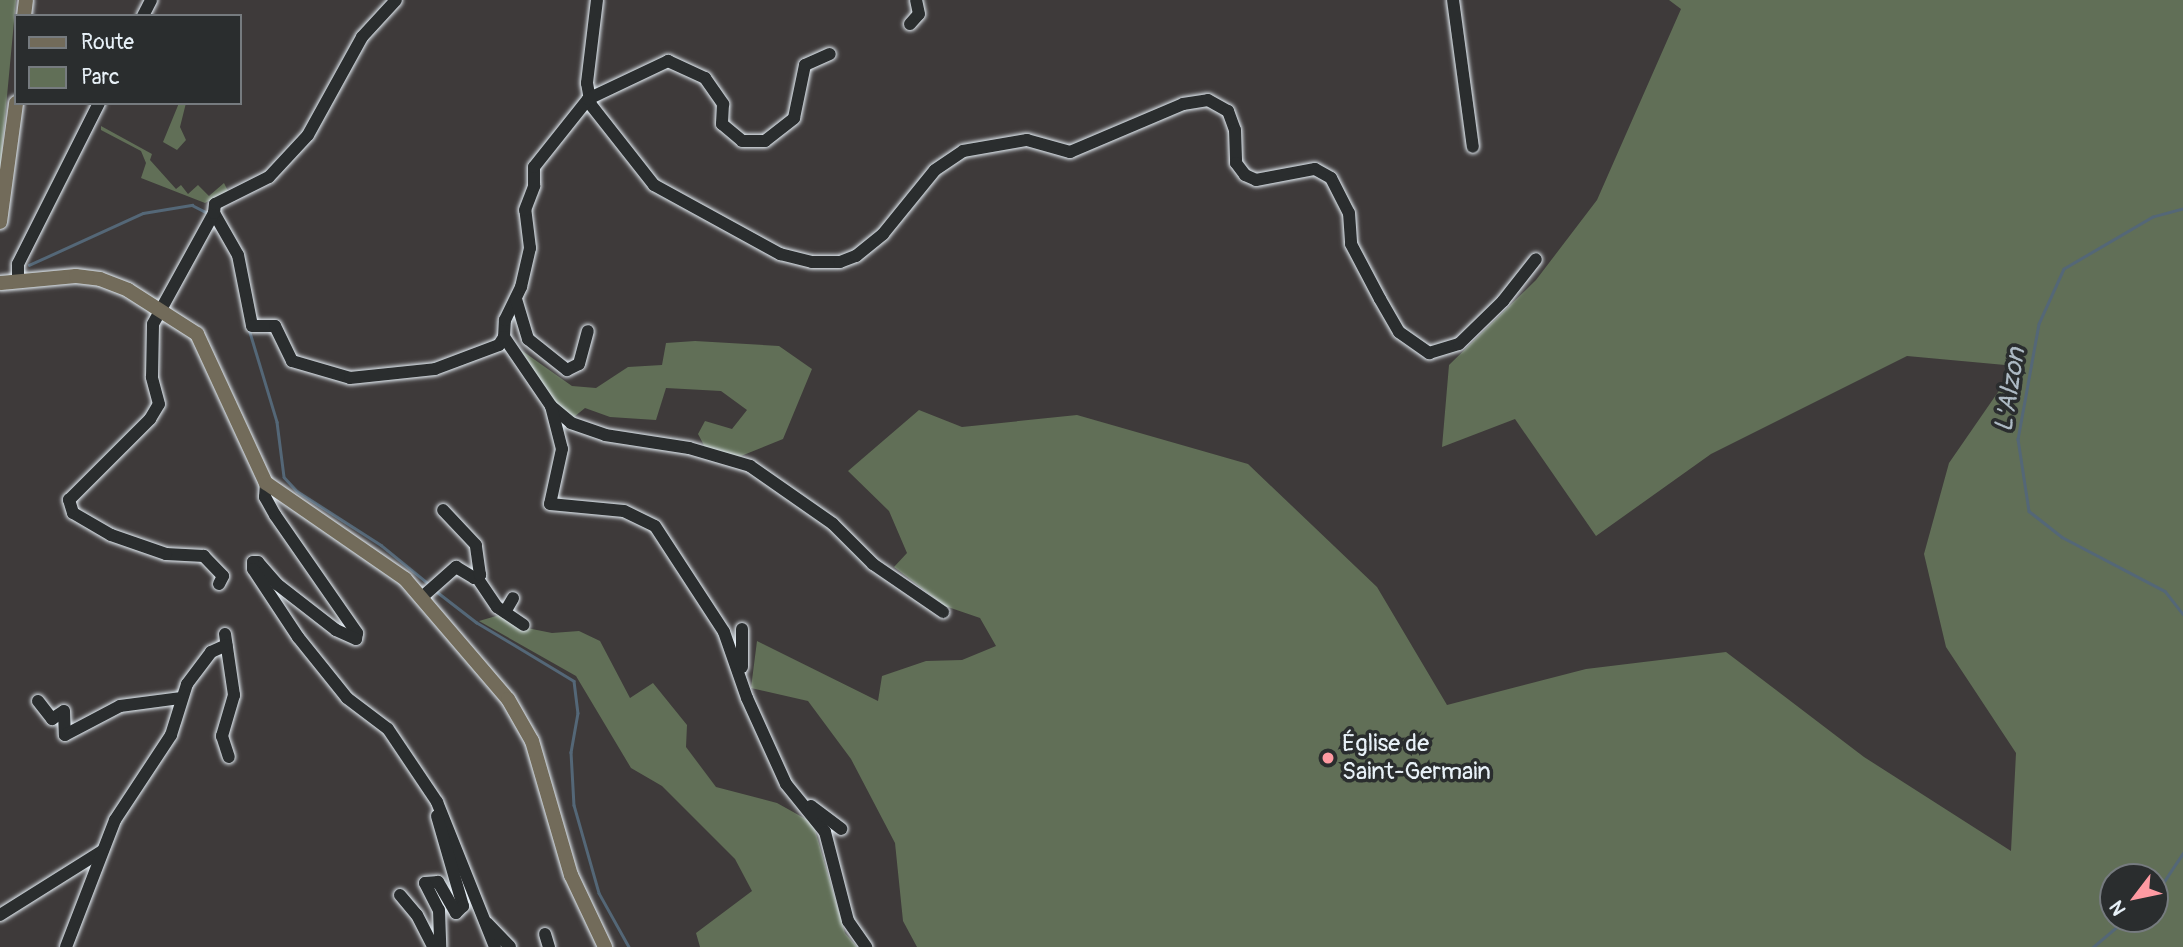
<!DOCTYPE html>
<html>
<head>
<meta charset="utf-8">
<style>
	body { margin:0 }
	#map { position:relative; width:2183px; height:947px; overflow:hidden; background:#3e3a3a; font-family:Pangolin,sans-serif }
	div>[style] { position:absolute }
	.green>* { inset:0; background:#616f57 }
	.stream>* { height:2.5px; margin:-1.25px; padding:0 1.25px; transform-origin:1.25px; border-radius:1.25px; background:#546777 }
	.roads { filter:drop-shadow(0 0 2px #e8f1f8) drop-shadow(0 0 2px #e8f1f8) }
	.minor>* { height:12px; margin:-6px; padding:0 6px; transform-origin:6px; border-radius:6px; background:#2a2d2e }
	.major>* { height:14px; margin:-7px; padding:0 7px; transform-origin:7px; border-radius:7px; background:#726b5a }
	.dots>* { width:19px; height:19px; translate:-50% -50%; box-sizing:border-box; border:4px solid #2a2d2e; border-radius:50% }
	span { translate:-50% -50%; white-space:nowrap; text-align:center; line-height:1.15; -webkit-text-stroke:7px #2a2d2e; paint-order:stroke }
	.poi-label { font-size:24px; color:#e8f1f8 }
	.left { translate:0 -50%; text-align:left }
	.water-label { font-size:26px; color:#adbac4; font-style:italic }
	.legend { position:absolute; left:14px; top:14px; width:228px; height:91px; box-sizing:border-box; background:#2a2d2e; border:2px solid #767b7f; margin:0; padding:9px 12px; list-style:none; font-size:21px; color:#e8f1f8 }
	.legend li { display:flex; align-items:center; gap:14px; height:35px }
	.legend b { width:35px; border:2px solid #767b7f }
	.north { position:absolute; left:2099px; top:863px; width:70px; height:70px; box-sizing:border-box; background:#2a2d2e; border:2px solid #767b7f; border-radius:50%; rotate:238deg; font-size:19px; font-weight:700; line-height:28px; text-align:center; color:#e8f1f8 }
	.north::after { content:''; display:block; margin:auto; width:24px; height:32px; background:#ff9aa2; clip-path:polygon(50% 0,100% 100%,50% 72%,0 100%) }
</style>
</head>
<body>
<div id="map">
	<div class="green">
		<div style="clip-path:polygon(0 0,16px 0,0 171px)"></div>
		<div style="clip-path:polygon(evenodd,1669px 0,2183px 0,2183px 947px,917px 947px,903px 921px,895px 843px,851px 759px,808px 701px,751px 688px,757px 641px,878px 701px,882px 676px,926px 661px,962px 660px,996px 646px,980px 618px,945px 606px,894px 567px,907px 553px,889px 511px,848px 471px,919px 410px,962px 427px,1077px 415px,1248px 464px,1377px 587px,1447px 705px,1586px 669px,1726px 652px,1864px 757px,2011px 851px,2016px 753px,1946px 647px,1924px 554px,1949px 463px,2016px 366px,1907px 356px,1711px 454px,1596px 536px,1515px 419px,1442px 447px,1449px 365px,1536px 280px,1597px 200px,1681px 9px,1669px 0,2113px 877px,2155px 877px,2155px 919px,2113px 919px,2113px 877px)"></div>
		<div style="clip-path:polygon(179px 103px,186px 103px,180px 127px,186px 140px,177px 150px,163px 142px)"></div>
		<div style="clip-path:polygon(101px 126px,152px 154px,150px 160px,176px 189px,181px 185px,188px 194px,198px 185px,209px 196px,224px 183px,228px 191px,205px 203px,141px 178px,146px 163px,141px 151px,101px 130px)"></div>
		<div style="clip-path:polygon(695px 341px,779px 346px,812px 369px,783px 439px,736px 458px,706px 449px,698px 434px,705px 421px,732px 429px,747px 410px,721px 391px,666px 388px,656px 420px,610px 417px,585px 408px,574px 417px,553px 402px,521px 350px,572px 386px,596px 388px,628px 367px,662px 365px,666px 343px)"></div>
		<div style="clip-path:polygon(503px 614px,522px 627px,552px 633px,579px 631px,600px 641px,630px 698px,653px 683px,687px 725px,686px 747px,716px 787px,777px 803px,813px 823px,845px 933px,857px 947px,700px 947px,696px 933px,752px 891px,735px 859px,662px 786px,631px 768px,576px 676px,479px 621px)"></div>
	</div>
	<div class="stream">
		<div style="left:2183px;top:209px;width:31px;rotate:165deg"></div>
		<div style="left:2153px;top:217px;width:103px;rotate:149.7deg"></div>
		<div style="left:2064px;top:269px;width:60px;rotate:114.4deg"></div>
		<div style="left:2039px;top:324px;width:117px;rotate:100.3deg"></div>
		<div style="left:2018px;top:439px;width:73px;rotate:81.3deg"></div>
		<div style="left:2029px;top:511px;width:42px;rotate:38.2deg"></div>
		<div style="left:2062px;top:537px;width:116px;rotate:27.7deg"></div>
		<div style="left:2165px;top:591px;width:29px;rotate:52deg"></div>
		<div style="left:29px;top:265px;width:125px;rotate:-24.5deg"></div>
		<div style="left:143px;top:213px;width:50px;rotate:-9.3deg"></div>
		<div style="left:192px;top:205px;width:18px;rotate:27deg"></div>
		<div style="left:249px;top:329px;width:97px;rotate:73.2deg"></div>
		<div style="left:277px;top:422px;width:55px;rotate:82.7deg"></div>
		<div style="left:284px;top:477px;width:19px;rotate:47deg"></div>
		<div style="left:297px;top:491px;width:100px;rotate:32.7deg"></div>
		<div style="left:381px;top:545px;width:62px;rotate:39.1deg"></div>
		<div style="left:436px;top:591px;width:51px;rotate:37.8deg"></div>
		<div style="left:476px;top:622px;width:114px;rotate:31deg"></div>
		<div style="left:574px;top:681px;width:32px;rotate:83deg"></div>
		<div style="left:578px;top:713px;width:40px;rotate:100deg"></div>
		<div style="left:571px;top:752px;width:53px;rotate:86.8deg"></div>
		<div style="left:574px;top:805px;width:91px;rotate:74.1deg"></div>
		<div style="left:599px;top:893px;width:62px;rotate:60.9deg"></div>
		<div style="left:2155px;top:895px;width:50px;rotate:-56.3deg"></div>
		<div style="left:2093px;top:947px;width:43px;rotate:-40.3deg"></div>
	</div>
	<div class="roads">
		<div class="minor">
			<div style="left:597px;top:0;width:84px;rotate:96.9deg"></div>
			<div style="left:587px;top:83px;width:22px;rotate:80deg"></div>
			<div style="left:591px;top:105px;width:102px;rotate:51.8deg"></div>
			<div style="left:654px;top:185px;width:144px;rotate:28.7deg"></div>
			<div style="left:780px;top:254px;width:33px;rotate:14deg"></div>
			<div style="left:812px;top:262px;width:28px"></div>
			<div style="left:840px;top:262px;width:17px;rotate:-21deg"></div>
			<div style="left:856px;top:256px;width:35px;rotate:-39deg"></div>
			<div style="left:883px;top:234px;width:82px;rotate:-50.9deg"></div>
			<div style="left:935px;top:170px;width:34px;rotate:-34deg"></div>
			<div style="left:963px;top:151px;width:65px;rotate:-9.8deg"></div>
			<div style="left:1027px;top:140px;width:45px;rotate:15.6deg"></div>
			<div style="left:1070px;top:152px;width:123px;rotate:-23deg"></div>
			<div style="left:1183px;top:104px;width:25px;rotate:-9deg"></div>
			<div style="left:1208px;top:100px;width:23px;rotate:29deg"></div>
			<div style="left:1228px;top:111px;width:20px;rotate:70deg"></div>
			<div style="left:1235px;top:130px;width:33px;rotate:88deg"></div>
			<div style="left:1236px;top:163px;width:15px;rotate:53deg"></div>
			<div style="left:1245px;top:175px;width:12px;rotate:24deg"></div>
			<div style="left:1256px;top:180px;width:60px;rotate:-10.6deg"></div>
			<div style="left:1315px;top:169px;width:18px;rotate:29deg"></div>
			<div style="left:1331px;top:178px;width:39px;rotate:63deg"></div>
			<div style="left:1349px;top:213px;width:31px;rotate:86deg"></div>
			<div style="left:1351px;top:244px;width:62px;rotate:62.2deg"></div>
			<div style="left:1380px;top:299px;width:38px;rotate:60deg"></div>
			<div style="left:1399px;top:332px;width:37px;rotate:35deg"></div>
			<div style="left:1429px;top:353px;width:31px;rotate:-17deg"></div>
			<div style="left:1459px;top:344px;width:62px;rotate:-44.3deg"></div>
			<div style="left:1503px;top:301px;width:53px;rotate:-51.8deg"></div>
			<div style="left:1453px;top:0;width:148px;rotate:82.3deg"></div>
			<div style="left:143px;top:16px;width:18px;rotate:-63deg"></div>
			<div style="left:910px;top:24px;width:13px;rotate:-48deg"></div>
			<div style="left:919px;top:14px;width:14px;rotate:-102deg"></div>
			<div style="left:214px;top:213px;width:48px;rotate:60.3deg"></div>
			<div style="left:238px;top:255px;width:72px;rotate:78.8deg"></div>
			<div style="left:252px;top:326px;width:23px"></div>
			<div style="left:275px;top:326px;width:39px;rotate:64deg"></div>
			<div style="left:292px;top:361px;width:60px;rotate:16.3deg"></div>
			<div style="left:350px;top:378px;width:85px;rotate:-6deg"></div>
			<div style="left:435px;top:369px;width:68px;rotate:-20.6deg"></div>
			<div style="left:499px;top:345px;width:9px;rotate:-58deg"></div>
			<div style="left:504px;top:337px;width:17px;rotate:-87deg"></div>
			<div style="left:505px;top:320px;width:37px;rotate:-64deg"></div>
			<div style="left:521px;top:287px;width:40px;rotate:-77deg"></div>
			<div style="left:530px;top:248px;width:38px;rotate:-97deg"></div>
			<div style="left:525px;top:210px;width:26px;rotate:-69deg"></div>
			<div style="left:534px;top:186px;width:19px;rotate:-90deg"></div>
			<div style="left:534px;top:167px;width:87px;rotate:-51.5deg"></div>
			<div style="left:588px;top:99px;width:89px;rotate:-25.4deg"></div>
			<div style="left:668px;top:61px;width:41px;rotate:24.7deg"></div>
			<div style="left:705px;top:78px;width:32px;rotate:55deg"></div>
			<div style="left:723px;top:104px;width:20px;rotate:93deg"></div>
			<div style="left:722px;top:124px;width:26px;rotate:40deg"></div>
			<div style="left:742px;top:141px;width:23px"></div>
			<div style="left:765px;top:141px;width:37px;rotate:-38deg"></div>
			<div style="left:794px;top:118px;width:54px;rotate:-78.3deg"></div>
			<div style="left:805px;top:65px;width:27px;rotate:-24deg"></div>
			<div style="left:18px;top:280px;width:16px;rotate:-90deg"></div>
			<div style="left:18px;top:264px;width:180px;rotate:-63.3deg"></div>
			<div style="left:516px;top:299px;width:42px;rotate:73.3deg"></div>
			<div style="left:528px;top:339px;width:50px;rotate:38.5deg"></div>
			<div style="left:567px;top:370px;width:13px;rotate:-27deg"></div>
			<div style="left:579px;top:364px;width:34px;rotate:-75deg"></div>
			<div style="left:504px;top:337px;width:83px;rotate:55.7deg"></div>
			<div style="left:551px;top:406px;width:26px;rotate:40deg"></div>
			<div style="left:571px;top:423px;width:36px;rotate:19deg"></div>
			<div style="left:605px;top:435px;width:85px;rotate:8.8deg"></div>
			<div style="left:689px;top:448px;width:64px;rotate:16.4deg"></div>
			<div style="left:750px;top:466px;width:101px;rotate:34.9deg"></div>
			<div style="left:833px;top:524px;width:57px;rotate:45deg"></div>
			<div style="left:873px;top:564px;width:85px;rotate:34.4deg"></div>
			<div style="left:551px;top:406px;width:44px;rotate:75.7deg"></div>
			<div style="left:562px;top:449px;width:56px;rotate:102.3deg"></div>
			<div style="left:550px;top:504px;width:74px;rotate:5.4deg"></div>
			<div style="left:624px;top:511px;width:34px;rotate:26deg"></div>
			<div style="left:655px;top:526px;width:126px;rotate:56.9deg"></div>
			<div style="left:724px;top:632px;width:70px;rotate:70.8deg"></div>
			<div style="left:747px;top:698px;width:94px;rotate:65.6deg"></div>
			<div style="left:786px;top:784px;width:62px;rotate:50.9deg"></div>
			<div style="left:825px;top:832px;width:92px;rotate:75.5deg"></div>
			<div style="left:848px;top:921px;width:32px;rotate:55deg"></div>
			<div style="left:266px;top:483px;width:14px;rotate:94deg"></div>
			<div style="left:265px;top:497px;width:21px;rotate:61deg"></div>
			<div style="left:275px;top:515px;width:144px;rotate:55.2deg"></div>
			<div style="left:357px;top:633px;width:6px;rotate:99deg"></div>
			<div style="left:356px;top:639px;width:22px;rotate:-156deg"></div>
			<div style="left:336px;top:630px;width:75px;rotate:-142.1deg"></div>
			<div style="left:277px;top:584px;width:29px;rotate:-131deg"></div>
			<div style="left:258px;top:562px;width:5px;rotate:180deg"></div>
			<div style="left:253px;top:562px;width:7px;rotate:90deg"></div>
			<div style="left:253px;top:569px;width:82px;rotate:56.5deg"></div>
			<div style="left:298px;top:637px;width:78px;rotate:51.2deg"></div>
			<div style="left:347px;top:698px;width:51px;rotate:37.1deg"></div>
			<div style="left:388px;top:729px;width:88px;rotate:56.1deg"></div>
			<div style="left:437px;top:802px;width:156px;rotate:68.2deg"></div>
			<div style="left:478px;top:579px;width:34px;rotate:56deg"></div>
			<div style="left:497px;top:607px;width:32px;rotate:34deg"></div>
			<div style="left:219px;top:584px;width:9px;rotate:-63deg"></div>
			<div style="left:223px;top:576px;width:28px;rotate:-134deg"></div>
			<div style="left:204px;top:556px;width:38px;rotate:-177deg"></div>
			<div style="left:166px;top:554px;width:58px;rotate:-160.9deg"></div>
			<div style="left:111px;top:535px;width:44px;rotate:-149.9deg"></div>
			<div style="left:73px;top:513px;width:14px;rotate:-107deg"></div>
			<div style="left:69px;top:500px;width:115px;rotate:-45deg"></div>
			<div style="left:150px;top:419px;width:17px;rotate:-59deg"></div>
			<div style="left:159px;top:404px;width:28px;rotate:-105deg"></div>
			<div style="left:152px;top:377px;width:53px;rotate:-88.9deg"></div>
			<div style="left:153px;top:324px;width:127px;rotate:-61.2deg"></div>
			<div style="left:214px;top:213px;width:9px;rotate:-84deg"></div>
			<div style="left:215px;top:204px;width:60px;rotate:-26.6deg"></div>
			<div style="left:269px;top:177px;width:57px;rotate:-47.1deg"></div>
			<div style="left:308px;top:135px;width:112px;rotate:-61.1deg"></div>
			<div style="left:362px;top:37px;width:50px;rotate:-47.4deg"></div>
			<div style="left:421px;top:598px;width:47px;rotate:-41.5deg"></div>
			<div style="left:456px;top:567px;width:21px;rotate:31deg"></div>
			<div style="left:474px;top:578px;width:7px;rotate:-27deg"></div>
			<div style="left:480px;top:575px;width:30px;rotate:-98deg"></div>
			<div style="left:476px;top:545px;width:48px;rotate:-133.3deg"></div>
			<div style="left:505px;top:612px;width:16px;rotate:-60deg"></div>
			<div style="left:742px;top:629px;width:38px;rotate:90deg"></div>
			<div style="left:225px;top:634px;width:62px;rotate:81.6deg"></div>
			<div style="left:234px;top:695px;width:43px;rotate:106.3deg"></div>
			<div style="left:222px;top:736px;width:22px;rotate:72deg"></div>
			<div style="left:38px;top:701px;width:23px;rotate:52deg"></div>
			<div style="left:52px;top:719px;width:14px;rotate:-34deg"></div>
			<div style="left:64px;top:711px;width:24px;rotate:88deg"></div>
			<div style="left:65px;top:735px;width:62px;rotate:-27.8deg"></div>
			<div style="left:120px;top:706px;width:62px;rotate:-7.5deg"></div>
			<div style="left:811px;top:806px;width:38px;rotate:37deg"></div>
			<div style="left:437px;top:816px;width:94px;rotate:73.9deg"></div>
			<div style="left:463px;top:906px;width:10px;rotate:135deg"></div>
			<div style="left:456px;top:913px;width:36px;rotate:-120deg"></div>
			<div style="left:438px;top:882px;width:13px;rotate:176deg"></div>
			<div style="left:425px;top:883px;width:30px;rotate:63deg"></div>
			<div style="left:439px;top:910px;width:37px;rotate:88deg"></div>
			<div style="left:400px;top:895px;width:26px;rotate:50deg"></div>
			<div style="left:417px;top:915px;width:36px;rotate:63deg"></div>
			<div style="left:0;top:915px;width:120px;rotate:-32.1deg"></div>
			<div style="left:487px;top:923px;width:33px;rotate:46deg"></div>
			<div style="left:545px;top:934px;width:14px;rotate:73deg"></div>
			<div style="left:66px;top:947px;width:136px;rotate:-68.9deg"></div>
			<div style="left:115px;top:820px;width:102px;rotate:-56.6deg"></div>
			<div style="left:171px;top:735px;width:53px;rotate:-72.6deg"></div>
			<div style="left:187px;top:684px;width:40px;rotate:-53deg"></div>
			<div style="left:211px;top:652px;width:17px;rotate:-24deg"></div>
		</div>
		<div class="major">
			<div style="left:24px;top:16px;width:16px;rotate:-83deg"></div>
			<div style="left:0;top:222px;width:120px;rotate:-82.3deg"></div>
			<div style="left:1px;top:283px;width:75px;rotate:-5.3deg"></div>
			<div style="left:76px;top:276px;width:24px;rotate:7deg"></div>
			<div style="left:100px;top:279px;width:30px;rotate:21deg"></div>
			<div style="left:128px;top:290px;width:82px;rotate:32.5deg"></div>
			<div style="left:197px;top:334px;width:164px;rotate:65.2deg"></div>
			<div style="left:266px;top:483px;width:169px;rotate:34.6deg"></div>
			<div style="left:405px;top:579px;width:158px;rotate:49.4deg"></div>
			<div style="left:508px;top:699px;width:48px;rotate:60.3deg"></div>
			<div style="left:532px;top:741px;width:140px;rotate:73.8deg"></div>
			<div style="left:571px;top:875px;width:80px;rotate:64.7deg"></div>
		</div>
	</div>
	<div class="dots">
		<div style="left:1328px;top:758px;background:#ff9aa2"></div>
	</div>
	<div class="poi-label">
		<span class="left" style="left:1342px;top:758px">Église de<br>Saint-Germain</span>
	</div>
	<div class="water-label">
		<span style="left:2011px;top:390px;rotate:-81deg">L'Alzon</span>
	</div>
	<ul class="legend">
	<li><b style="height:9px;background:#726b5a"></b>Route</li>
	<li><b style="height:19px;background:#616f57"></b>Parc</li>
	</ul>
	<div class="north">N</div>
</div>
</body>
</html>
